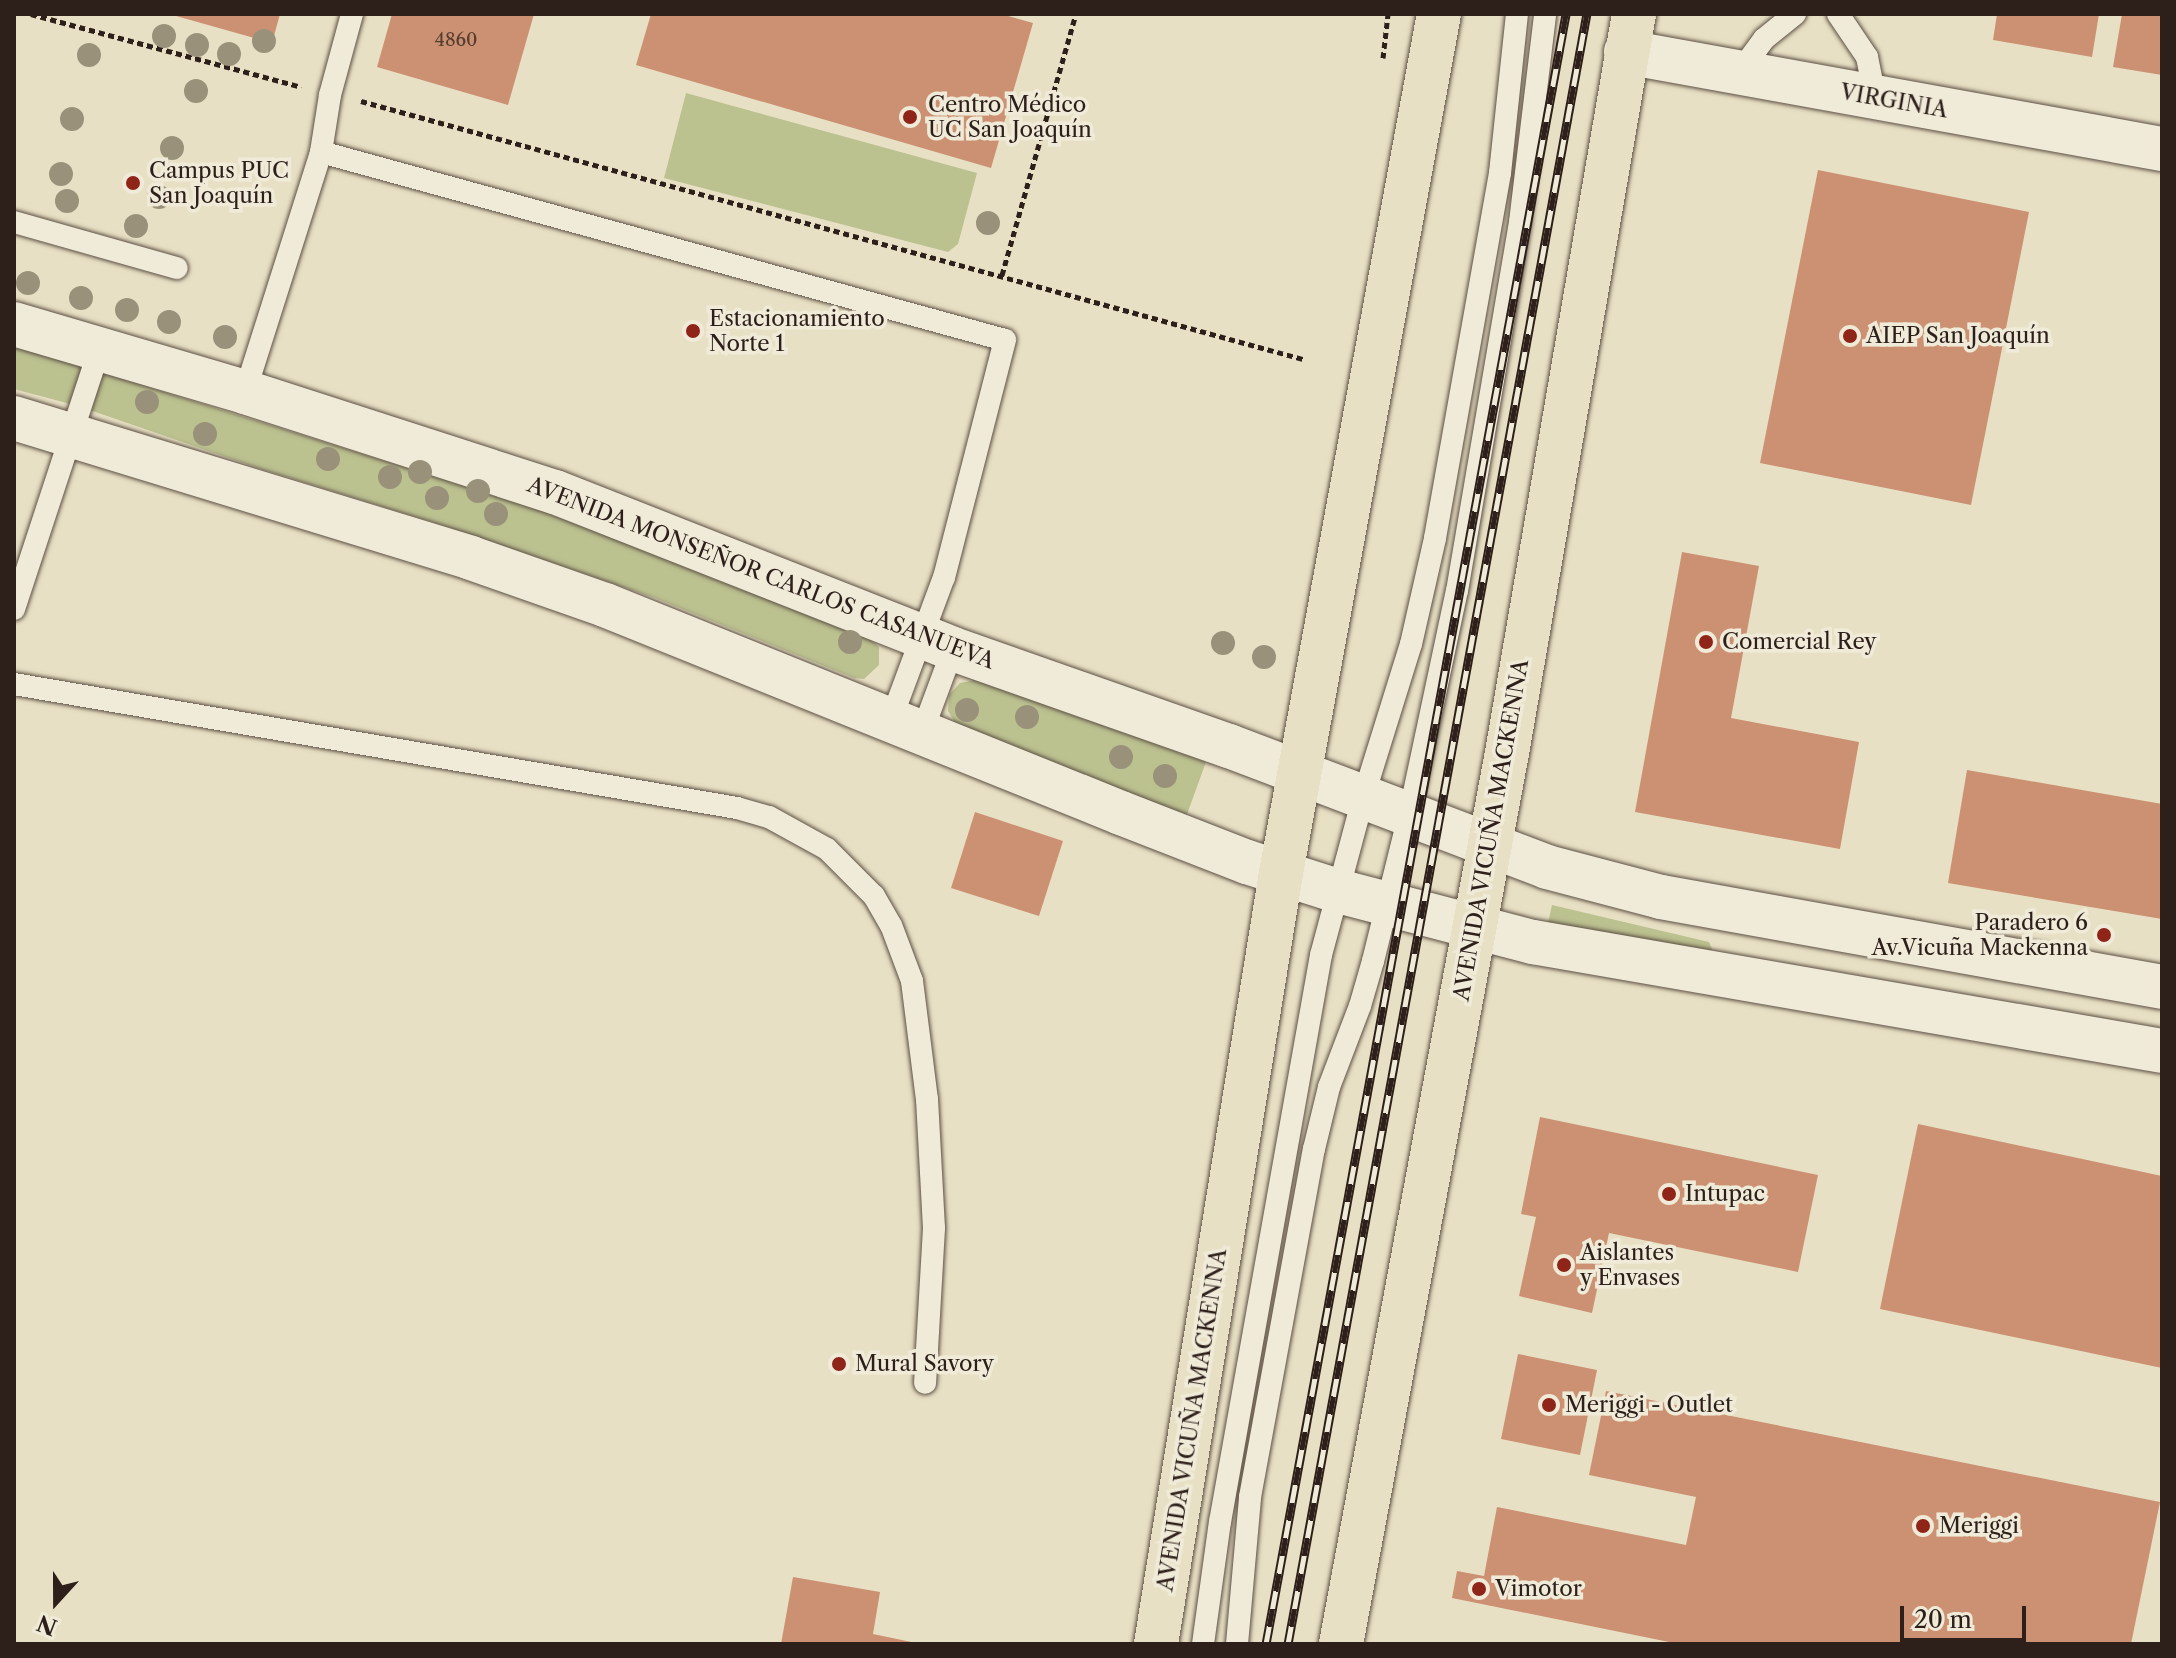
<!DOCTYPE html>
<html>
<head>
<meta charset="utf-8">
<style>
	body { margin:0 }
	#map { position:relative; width:2176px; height:1658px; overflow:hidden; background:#e8e0c4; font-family:"Libre Caslon Text",serif }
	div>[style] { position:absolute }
	.green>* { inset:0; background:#bcc190 }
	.building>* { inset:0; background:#cb9172 }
	.path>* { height:5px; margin-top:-2.5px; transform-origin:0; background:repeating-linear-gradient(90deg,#2d1f1a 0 6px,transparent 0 10px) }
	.roads { filter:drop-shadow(0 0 2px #5c4f44) drop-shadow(0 0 2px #5c4f44) }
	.service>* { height:22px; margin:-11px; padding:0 11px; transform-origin:11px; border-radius:11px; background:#f0ebd9 }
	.minor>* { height:44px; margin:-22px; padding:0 22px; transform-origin:22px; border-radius:22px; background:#f0ebd9 }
	.secondary>* { height:44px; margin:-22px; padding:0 22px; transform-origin:22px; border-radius:22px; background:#f0ebd9 }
	.primary>* { height:44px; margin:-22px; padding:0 22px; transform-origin:22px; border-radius:22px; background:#e8e0c4 }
	.rail>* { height:9px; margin-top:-4.5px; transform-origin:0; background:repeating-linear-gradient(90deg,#f0ebd9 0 18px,#2d1f1a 0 36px); box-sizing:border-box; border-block:2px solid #2d1f1a }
	.trees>* { width:24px; height:24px; margin:-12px; border-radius:50%; background:#99917a }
	.dots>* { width:22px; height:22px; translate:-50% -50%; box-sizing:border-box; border:4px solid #f0ebd9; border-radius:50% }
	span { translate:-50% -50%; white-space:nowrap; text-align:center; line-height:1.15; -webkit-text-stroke:7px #f0ebd9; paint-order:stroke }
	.number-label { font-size:18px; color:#543c30 }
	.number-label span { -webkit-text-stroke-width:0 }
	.street-label { font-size:22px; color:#2d1f1a }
	.poi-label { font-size:22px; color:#2d1f1a }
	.left { translate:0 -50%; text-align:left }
	.right { translate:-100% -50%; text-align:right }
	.frame { position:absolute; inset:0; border:16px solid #2d1f1a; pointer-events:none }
	.north { position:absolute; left:16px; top:1562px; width:80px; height:80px; -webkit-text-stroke:6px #f0ebd9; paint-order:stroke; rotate:201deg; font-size:22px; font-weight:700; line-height:32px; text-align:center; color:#2d1f1a }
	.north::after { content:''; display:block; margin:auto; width:28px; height:36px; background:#2d1f1a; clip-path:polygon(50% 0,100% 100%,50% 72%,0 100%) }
	.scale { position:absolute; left:1900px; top:1606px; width:126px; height:36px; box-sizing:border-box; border:4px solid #2d1f1a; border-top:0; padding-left:10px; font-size:24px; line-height:28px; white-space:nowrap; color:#2d1f1a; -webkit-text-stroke:6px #f0ebd9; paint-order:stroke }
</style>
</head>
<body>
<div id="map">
	<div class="green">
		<div style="clip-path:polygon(686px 93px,977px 173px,958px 244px,948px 252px,664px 178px)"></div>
		<div style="clip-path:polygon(14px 345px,519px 503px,698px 568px,871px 640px,879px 647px,879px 665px,864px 679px,854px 678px,655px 598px,442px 525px,255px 467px,78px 406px,14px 389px)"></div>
		<div style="clip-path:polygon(975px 680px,1206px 762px,1186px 817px,956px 724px,948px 711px,949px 695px,960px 683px)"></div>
		<div style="clip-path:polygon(1552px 905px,1709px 942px,1713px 951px,1548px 923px)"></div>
	</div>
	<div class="building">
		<div style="clip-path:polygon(169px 14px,280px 14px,272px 43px)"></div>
		<div style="clip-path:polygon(392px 14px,534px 14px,508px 105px,377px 67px)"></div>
		<div style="clip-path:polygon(651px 14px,1001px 14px,1033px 23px,991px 168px,636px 65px)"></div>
		<div style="clip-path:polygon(1997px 14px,2099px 14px,2092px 57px,1993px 40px)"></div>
		<div style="clip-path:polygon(2122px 14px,2162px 14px,2162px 75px,2113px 67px)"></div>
		<div style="clip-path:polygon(1818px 170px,2029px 212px,1971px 505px,1760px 463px)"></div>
		<div style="clip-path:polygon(1682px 552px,1759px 566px,1731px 718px,1859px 742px,1840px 849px,1635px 812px)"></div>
		<div style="clip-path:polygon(1967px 770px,2162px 804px,2162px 919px,1948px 883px)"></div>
		<div style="clip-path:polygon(975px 812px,1063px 841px,1039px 916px,951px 888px)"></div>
		<div style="clip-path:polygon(1540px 1117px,1818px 1175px,1798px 1272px,1609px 1233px,1592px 1313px,1519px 1296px,1536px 1217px,1521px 1214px)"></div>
		<div style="clip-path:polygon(1918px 1124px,2162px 1176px,2162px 1368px,1880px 1309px)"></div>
		<div style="clip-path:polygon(1518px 1354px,1597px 1370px,1580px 1455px,1501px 1439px)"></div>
		<div style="clip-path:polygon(1606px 1391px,2160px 1502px,2131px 1644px,1679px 1644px,1452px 1598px,1457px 1571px,1484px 1576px,1497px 1507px,1686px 1545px,1696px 1497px,1589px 1475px)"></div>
		<div style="clip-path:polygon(793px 1577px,880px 1592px,873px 1634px,921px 1644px,781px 1644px)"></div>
	</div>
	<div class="path">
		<div style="left:31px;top:14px;width:280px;rotate:15.1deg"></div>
		<div style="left:1383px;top:58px;width:44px;rotate:-83.5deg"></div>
		<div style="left:361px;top:101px;width:977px;rotate:15.32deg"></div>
		<div style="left:1002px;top:275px;width:271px;rotate:-74.2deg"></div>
	</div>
	<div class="roads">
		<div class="service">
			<div style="left:1838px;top:14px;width:52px;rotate:56deg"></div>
			<div style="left:1867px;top:57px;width:41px;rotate:78.7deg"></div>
			<div style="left:1739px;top:73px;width:42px;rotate:-53.7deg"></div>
			<div style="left:1764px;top:39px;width:40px;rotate:-39deg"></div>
			<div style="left:321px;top:152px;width:709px;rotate:15.37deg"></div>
			<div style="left:1005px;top:340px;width:245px;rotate:104.4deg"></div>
			<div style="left:944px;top:577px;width:155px;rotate:110.4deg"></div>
			<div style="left:14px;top:222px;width:169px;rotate:15.8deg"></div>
			<div style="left:245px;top:392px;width:252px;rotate:-72.4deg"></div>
			<div style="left:321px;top:152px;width:58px;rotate:-81deg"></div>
			<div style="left:330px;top:95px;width:84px;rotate:-74.8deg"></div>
			<div style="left:14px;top:609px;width:275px;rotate:-71.8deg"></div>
			<div style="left:14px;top:684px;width:734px;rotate:9.73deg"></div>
			<div style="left:737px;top:808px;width:33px;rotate:16deg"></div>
			<div style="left:769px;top:817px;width:66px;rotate:28.9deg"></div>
			<div style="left:827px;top:849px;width:66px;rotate:45deg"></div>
			<div style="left:874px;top:896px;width:34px;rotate:60deg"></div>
			<div style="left:891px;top:925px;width:60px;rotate:69.4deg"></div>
			<div style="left:912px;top:981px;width:119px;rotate:82.8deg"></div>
			<div style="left:927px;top:1099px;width:129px;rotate:86.9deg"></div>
			<div style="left:934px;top:1228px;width:155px;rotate:93.3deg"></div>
			<div style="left:921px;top:735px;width:92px;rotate:-69.6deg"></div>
			<div style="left:1203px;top:1644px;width:123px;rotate:-82.1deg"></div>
			<div style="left:1220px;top:1522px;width:576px;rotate:-79.9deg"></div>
			<div style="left:1321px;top:955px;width:163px;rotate:-75deg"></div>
			<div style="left:1363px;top:798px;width:161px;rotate:-72.7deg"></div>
			<div style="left:1411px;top:644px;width:109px;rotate:-77.2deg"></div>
			<div style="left:1435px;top:538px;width:371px;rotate:-79.9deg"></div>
			<div style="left:1500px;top:173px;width:160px;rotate:-83.9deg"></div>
			<div style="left:1237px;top:1644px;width:148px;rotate:-84.9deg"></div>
			<div style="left:1250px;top:1497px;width:354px;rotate:-79.6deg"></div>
			<div style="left:1314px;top:1149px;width:64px;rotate:-76.4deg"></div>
			<div style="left:1329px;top:1087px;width:87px;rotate:-69.1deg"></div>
			<div style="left:1360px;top:1006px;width:47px;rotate:-73.9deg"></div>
			<div style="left:1373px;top:961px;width:149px;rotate:-76.1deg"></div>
			<div style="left:1409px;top:816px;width:230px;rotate:-78deg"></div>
			<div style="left:1457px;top:591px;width:374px;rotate:-80.3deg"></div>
			<div style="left:1520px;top:222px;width:209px;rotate:-83.1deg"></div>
		</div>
		<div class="minor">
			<div style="left:1626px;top:52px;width:545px;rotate:10.26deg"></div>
		</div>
		<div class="secondary">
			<div style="left:14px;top:324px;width:241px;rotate:16.4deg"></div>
			<div style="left:245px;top:392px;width:326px;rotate:17.9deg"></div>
			<div style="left:555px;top:492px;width:428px;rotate:21.5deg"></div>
			<div style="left:953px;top:649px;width:293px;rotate:19.4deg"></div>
			<div style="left:1229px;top:746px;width:340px;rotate:20.8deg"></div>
			<div style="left:1547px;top:867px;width:118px;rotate:14.7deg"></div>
			<div style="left:1661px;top:897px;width:509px;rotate:10.18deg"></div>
			<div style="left:14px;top:418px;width:478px;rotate:17deg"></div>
			<div style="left:471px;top:558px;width:142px;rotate:19.3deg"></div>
			<div style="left:605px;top:605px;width:556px;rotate:21.95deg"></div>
			<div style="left:1121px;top:813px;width:135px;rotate:21.3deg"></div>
			<div style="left:1247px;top:862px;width:96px;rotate:17.7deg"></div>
			<div style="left:1338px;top:891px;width:202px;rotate:14.7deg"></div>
			<div style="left:1533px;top:942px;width:638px;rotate:9.83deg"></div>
		</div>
		<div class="primary">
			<div style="left:1156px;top:1644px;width:781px;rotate:-80.79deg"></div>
			<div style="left:1281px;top:873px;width:873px;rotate:-79.58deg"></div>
			<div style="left:1341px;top:1644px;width:906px;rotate:-79.45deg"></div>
			<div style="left:1507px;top:753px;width:750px;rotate:-80.25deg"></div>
		</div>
	</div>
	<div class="rail">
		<div style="left:1266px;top:1644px;width:1657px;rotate:-79.57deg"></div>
		<div style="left:1288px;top:1644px;width:1657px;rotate:-79.61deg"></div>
	</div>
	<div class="trees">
		<div style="left:164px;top:36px"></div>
		<div style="left:264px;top:41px"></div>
		<div style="left:197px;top:45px"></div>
		<div style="left:229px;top:54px"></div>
		<div style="left:89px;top:55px"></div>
		<div style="left:196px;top:91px"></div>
		<div style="left:72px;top:119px"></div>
		<div style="left:172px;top:148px"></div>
		<div style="left:61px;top:174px"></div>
		<div style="left:159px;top:197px"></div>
		<div style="left:67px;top:201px"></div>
		<div style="left:988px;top:223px"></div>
		<div style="left:136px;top:226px"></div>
		<div style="left:28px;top:283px"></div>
		<div style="left:81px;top:298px"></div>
		<div style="left:127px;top:310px"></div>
		<div style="left:169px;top:322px"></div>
		<div style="left:225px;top:337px"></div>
		<div style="left:147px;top:402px"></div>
		<div style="left:205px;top:434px"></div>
		<div style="left:328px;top:459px"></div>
		<div style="left:420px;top:472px"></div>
		<div style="left:390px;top:477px"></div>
		<div style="left:478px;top:491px"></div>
		<div style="left:437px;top:498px"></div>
		<div style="left:496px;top:514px"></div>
		<div style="left:850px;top:642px"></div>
		<div style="left:1223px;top:643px"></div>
		<div style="left:1264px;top:657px"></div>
		<div style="left:967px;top:710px"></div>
		<div style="left:1027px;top:717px"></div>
		<div style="left:1121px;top:757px"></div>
		<div style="left:1165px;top:776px"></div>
	</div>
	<div class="dots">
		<div style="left:910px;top:117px;background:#8f2418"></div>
		<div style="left:133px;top:183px;background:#8f2418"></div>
		<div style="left:693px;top:331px;background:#8f2418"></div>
		<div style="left:1850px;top:336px;background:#8f2418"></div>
		<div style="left:1706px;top:642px;background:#8f2418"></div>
		<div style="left:2104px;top:935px;background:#8f2418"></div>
		<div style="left:1669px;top:1194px;background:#8f2418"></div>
		<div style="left:1564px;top:1265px;background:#8f2418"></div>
		<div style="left:839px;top:1364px;background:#8f2418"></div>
		<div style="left:1549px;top:1405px;background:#8f2418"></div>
		<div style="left:1923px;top:1526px;background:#8f2418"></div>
		<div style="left:1479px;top:1589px;background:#8f2418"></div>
	</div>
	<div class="number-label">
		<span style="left:456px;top:40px">4860</span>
	</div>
	<div class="street-label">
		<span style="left:1894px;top:101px;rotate:10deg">VIRGINIA</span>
		<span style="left:761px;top:573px;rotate:21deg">AVENIDA MONSEÑOR CARLOS CASANUEVA</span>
		<span style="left:1491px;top:830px;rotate:-80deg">AVENIDA VICUÑA MACKENNA</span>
		<span style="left:1192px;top:1420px;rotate:-81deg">AVENIDA VICUÑA MACKENNA</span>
	</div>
	<div class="poi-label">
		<span class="left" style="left:928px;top:117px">Centro Médico<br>UC San Joaquín</span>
		<span class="left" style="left:149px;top:183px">Campus PUC<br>San Joaquín</span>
		<span class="left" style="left:709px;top:331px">Estacionamiento<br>Norte 1</span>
		<span class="left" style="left:1866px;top:336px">AIEP San Joaquín</span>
		<span class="left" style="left:1722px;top:642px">Comercial Rey</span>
		<span class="right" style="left:2088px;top:935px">Paradero 6<br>Av.Vicuña Mackenna</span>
		<span class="left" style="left:1685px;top:1194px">Intupac</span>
		<span class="left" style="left:1580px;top:1265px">Aislantes<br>y Envases</span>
		<span class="left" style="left:855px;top:1364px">Mural Savory</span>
		<span class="left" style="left:1565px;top:1405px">Meriggi - Outlet</span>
		<span class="left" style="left:1939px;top:1526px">Meriggi</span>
		<span class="left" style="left:1495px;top:1589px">Vimotor</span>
	</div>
	<div class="frame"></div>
	<div class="north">N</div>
	<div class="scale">20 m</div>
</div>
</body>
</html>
